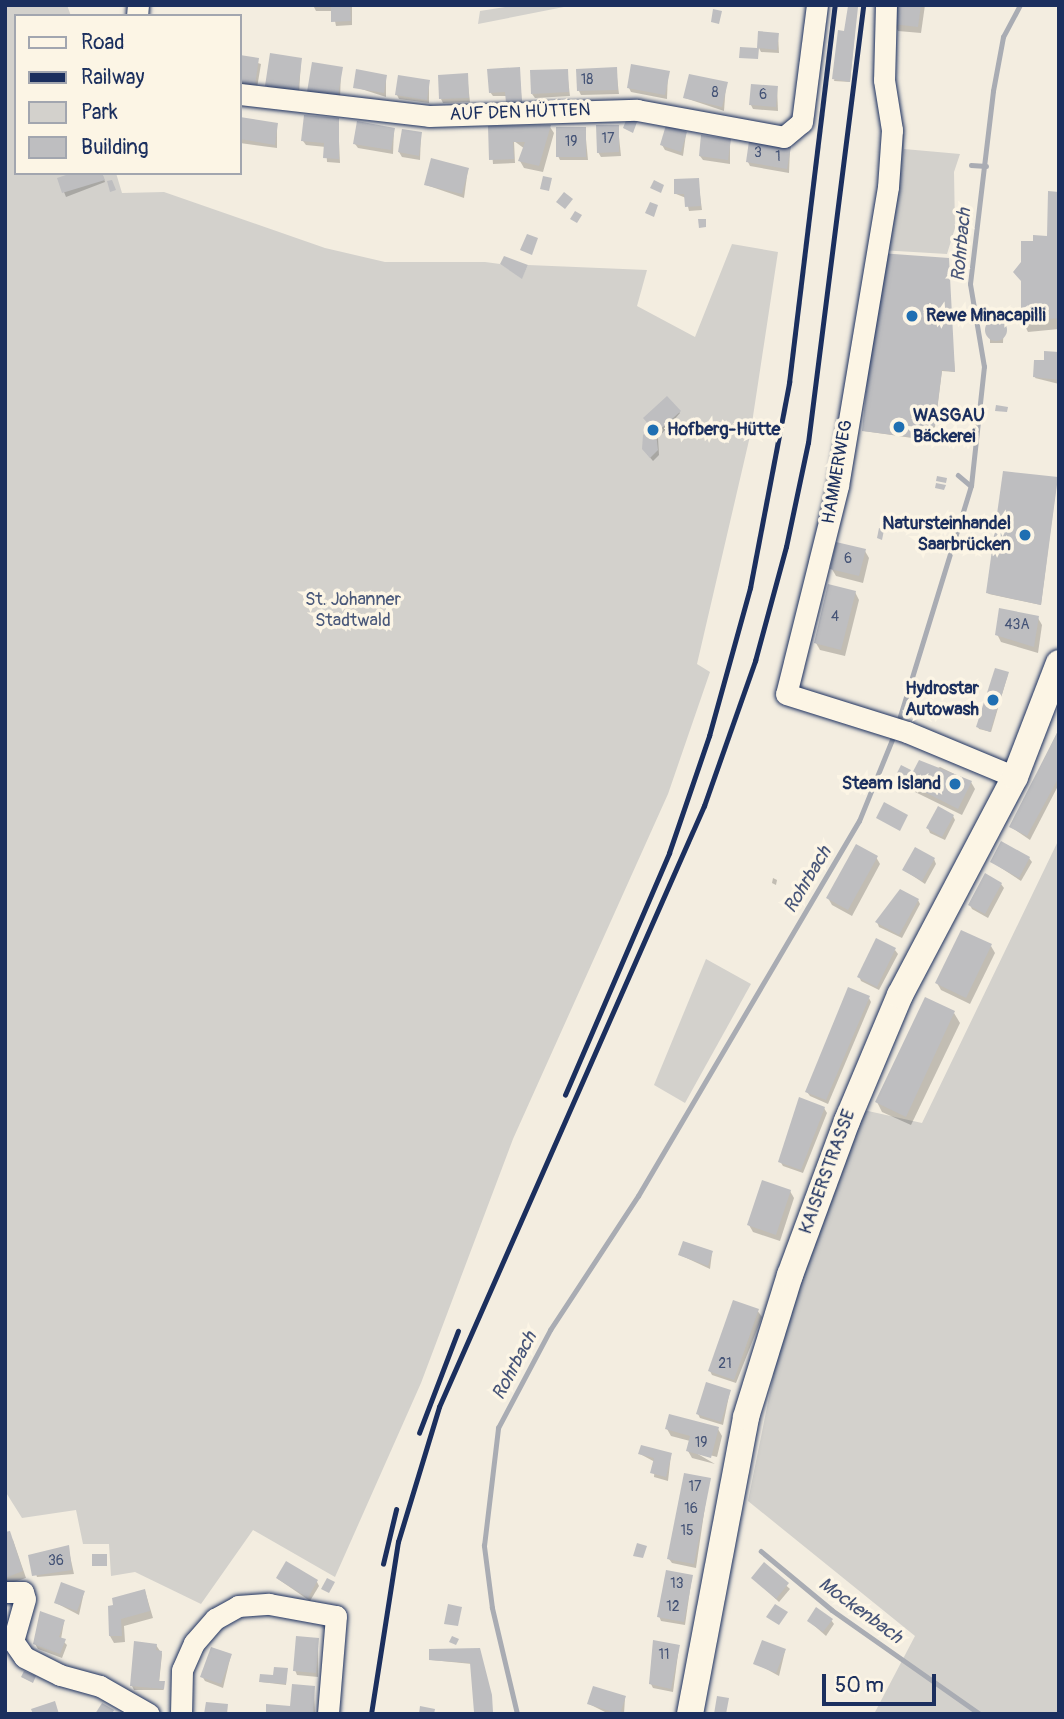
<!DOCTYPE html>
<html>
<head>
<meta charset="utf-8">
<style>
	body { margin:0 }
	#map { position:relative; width:1064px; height:1719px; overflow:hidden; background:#f3ede0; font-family:Pangolin,sans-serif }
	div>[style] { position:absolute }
	.green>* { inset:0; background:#d3d1cc }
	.shadow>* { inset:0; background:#0003 }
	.stream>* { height:4.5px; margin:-2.25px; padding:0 2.25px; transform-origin:2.25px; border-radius:2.25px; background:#a9acb3 }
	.building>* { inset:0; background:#bebec0 }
	.round { border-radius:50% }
	.roads { filter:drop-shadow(0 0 2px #1b2f5e) drop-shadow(0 0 2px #1b2f5e) }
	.minor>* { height:21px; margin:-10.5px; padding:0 10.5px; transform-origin:10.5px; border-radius:10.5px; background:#fcf5e5 }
	.major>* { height:26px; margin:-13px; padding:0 13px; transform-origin:13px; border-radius:13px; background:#fcf5e5 }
	.rail>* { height:4.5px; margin:-2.25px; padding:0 2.25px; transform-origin:2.25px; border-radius:2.25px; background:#1b2f5e }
	.dots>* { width:19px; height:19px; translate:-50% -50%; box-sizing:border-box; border:4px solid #fcf5e5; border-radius:50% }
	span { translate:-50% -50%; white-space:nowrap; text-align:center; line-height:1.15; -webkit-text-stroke:7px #fcf5e5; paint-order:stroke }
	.number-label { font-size:14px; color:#445376 }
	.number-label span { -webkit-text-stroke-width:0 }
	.street-label { font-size:18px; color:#1b2f5e }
	.poi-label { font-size:18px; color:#1b2f5e; font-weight:700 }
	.left { translate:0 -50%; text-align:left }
	.right { translate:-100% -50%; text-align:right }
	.park-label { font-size:18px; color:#49587a }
	.water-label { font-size:19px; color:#465478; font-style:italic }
	.frame { position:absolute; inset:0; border:7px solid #1b2f5e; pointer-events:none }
	.legend { position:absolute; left:14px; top:14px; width:228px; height:161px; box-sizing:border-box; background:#fcf5e5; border:2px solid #a2a6af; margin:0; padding:9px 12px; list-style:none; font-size:21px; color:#1b2f5e }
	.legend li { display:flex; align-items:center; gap:14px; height:35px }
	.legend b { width:35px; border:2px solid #a2a6af }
	.scale { position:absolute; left:822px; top:1674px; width:114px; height:32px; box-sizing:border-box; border:4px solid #1b2f5e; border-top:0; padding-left:9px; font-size:21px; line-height:24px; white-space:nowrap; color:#1b2f5e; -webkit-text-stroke:5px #fcf5e5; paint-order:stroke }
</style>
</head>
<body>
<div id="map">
	<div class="green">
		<div style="clip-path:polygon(5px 5px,67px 5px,71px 16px,16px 16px,16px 173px,116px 173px,122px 193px,164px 192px,325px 248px,385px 262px,485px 262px,500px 264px,522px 278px,528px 265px,647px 270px,637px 306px,695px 337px,732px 244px,778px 252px,750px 436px,697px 664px,710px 672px,668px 794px,513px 1139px,421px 1383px,335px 1577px,253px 1530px,201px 1604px,135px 1572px,111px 1576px,109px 1544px,83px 1544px,76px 1510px,22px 1518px,5px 1491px)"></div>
		<div style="clip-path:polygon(518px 5px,574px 5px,478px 24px,480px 11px)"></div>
		<div style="clip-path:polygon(899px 134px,904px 134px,904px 149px,960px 154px,954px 172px,955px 228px,947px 254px,880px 250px)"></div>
		<div style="clip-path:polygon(1059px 839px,1059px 1714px,874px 1714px,915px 1636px,748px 1501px,784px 1323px,859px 1109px,922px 1123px)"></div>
		<div style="clip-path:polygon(706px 959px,751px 984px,685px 1103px,654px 1085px)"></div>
	</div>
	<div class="shadow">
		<div style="clip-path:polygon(313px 5px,352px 5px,352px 25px,336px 26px,333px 11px,316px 11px)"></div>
		<div style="clip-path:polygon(896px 5px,925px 5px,921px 33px,898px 31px,894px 23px)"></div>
		<div style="clip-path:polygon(857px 9px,850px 82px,834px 81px,845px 33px)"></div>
		<div style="clip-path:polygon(778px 34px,779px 53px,761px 52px,759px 48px)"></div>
		<div style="clip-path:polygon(240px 57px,261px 64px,257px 88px,240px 86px)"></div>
		<div style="clip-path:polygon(301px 60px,299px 94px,270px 90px,267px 86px)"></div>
		<div style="clip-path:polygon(341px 68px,340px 100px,311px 96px)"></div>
		<div style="clip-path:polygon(519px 68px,522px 104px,509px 104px,507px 96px,493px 96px,490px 92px)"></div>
		<div style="clip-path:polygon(616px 69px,619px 94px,581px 95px,579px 91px)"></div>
		<div style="clip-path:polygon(567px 71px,570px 96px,535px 98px,532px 94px)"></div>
		<div style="clip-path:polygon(668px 73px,667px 99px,631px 92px,629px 88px)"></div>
		<div style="clip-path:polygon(467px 75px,470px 102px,443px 103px,441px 99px)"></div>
		<div style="clip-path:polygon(386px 76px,386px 97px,355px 87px)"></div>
		<div style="clip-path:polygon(429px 81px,429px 103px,399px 99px,397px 95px)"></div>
		<div style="clip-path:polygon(726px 84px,724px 111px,685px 98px)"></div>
		<div style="clip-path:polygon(777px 87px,778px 111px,753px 109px,751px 105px)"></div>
		<div style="clip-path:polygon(240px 119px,277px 124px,277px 148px,240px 143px)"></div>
		<div style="clip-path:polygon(338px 119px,340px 163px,327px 162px,326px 147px,306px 145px,303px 141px)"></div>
		<div style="clip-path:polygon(550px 127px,554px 133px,543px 172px,524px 168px,520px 161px,525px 149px,514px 141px,515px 163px,493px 164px,490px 128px)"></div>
		<div style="clip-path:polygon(618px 127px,621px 156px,601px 157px,598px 152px)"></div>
		<div style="clip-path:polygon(394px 129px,393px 154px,358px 148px,355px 144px)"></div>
		<div style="clip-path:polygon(585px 129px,588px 160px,560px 160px,558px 156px)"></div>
		<div style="clip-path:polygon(421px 134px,420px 160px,402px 157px,399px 152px)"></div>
		<div style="clip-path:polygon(686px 134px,683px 156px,665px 150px,662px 145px)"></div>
		<div style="clip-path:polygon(730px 140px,730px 164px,703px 160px,700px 156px)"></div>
		<div style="clip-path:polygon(790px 149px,789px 173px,750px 166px,748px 162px)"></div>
		<div style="clip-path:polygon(468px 169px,464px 198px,426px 185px)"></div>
		<div style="clip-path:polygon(78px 173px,102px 173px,105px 182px,66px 197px,64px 192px)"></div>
		<div style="clip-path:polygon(698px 180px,702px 210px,689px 211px,686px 198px,676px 194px)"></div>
		<div style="clip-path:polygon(1059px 194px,1059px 329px,1028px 332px,1023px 322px,1023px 281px,1050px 238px)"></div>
		<div style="clip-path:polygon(881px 255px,947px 280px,955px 372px,942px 371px,935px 427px,919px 439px,864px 431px)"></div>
		<div style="clip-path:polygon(990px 319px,1004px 321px,1003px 343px,990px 343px)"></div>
		<div style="clip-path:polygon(1059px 354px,1059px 384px,1035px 378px,1043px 362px)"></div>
		<div style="clip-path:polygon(667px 398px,680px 413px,658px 438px,659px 455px,653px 461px,647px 454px,652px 428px)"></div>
		<div style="clip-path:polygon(1057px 479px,1041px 605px,989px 594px,988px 593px)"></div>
		<div style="clip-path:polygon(865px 551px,869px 558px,863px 583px,836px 576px,832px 569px)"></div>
		<div style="clip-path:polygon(855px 592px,859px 600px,845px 656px,820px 650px,816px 643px)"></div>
		<div style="clip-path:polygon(1038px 618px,1042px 625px,1038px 653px,1001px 642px,997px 634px)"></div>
		<div style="clip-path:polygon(1008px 674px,991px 732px,979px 729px,978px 727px)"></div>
		<div style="clip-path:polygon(1059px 729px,1059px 784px,1030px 840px,1011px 827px)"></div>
		<div style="clip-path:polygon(940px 767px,971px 782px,975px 789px,962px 815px,913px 791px,909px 783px)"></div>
		<div style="clip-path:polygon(953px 816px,955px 820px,945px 840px,930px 833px,928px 828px)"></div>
		<div style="clip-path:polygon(876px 857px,880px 864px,852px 916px,832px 905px,828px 898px)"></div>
		<div style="clip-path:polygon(1029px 858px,1032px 862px,1021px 881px,992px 862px)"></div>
		<div style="clip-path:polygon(934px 859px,936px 864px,925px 884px,904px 870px)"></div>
		<div style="clip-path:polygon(773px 878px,777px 880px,776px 885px,772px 883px)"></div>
		<div style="clip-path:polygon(1001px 884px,1004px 888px,988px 918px,972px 909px,970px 905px)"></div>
		<div style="clip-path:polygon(918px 900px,920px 904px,902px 938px,879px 927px,877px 922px)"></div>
		<div style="clip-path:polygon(991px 946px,995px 953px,970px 1004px,941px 990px,937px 983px)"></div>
		<div style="clip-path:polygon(895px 950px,898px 954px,879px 990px,861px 981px,859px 976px)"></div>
		<div style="clip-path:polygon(869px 998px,871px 1002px,828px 1104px,810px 1096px,807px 1092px)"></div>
		<div style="clip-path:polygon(954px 1013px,960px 1023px,911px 1125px,882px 1112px,877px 1102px)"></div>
		<div style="clip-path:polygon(824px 1108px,827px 1113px,803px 1173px,783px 1166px,780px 1161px)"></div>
		<div style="clip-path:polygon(790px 1191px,794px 1198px,780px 1241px,753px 1232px,749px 1225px)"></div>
		<div style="clip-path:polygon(712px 1253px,710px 1269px,680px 1255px)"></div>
		<div style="clip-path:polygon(757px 1310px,762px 1317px,736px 1383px,712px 1375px,710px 1371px)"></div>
		<div style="clip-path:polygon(730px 1391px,723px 1425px,700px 1418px,698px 1414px)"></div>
		<div style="clip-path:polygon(667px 1429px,718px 1429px,722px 1436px,717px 1457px,691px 1450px,715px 1464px,692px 1458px,688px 1451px,690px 1441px,671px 1436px)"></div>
		<div style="clip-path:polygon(640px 1454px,671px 1455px,668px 1481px,654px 1477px,655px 1462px)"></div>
		<div style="clip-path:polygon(709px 1479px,696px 1568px,672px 1563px,669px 1559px)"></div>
		<div style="clip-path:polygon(5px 1534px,13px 1540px,26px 1578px,5px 1585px)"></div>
		<div style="clip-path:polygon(68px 1547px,74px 1574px,37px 1577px,30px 1556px)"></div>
		<div style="clip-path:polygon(764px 1565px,790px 1589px,779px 1602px,753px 1578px)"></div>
		<div style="clip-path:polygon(692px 1576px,685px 1625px,661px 1621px,659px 1616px)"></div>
		<div style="clip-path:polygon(278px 1579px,317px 1582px,319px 1586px,310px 1601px)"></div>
		<div style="clip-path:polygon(145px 1591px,153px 1618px,124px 1626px,125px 1642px,114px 1643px,110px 1636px,115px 1607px)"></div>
		<div style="clip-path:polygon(84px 1592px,79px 1615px,56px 1603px)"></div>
		<div style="clip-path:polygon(831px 1620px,834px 1624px,826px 1636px,809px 1621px)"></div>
		<div style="clip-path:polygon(64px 1622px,61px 1639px,67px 1645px,62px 1658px,38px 1649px,35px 1644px)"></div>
		<div style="clip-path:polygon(318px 1639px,318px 1677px,297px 1675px,295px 1670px)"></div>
		<div style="clip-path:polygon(156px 1645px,162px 1654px,159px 1683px,164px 1690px,134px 1690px,132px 1686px)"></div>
		<div style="clip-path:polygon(679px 1647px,673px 1692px,653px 1688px,651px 1684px)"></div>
		<div style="clip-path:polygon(785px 1651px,779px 1676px,755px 1663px)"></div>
		<div style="clip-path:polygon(480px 1652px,492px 1713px,475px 1712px,472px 1664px,431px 1660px)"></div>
		<div style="clip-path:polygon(231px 1655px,223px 1688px,205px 1681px,202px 1676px)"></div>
		<div style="clip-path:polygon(287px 1671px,286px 1685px,261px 1682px,275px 1677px)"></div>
		<div style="clip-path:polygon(314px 1688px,315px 1714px,267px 1714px,292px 1708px)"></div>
		<div style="clip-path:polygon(625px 1698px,624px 1714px,609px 1714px,589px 1704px)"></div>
	</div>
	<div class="stream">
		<div style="left:971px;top:165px;width:15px;rotate:4deg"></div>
		<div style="left:958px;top:475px;width:16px;rotate:40deg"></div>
		<div style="left:898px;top:723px;width:248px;rotate:-72.9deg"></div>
		<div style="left:971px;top:486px;width:120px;rotate:-83.8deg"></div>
		<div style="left:984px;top:367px;width:84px;rotate:-99.6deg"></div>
		<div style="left:970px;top:284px;width:194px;rotate:-83.2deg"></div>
		<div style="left:993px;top:91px;width:55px;rotate:-79.5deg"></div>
		<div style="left:1003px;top:37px;width:36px;rotate:-62deg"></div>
		<div style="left:761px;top:1551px;width:92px;rotate:39.7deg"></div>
		<div style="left:832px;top:1610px;width:181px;rotate:35.1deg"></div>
		<div style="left:517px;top:1714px;width:109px;rotate:-103.3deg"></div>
		<div style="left:492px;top:1608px;width:63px;rotate:-97.4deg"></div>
		<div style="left:484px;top:1546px;width:119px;rotate:-83.2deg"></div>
		<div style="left:498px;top:1428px;width:111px;rotate:-62deg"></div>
		<div style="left:550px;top:1330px;width:160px;rotate:-56.7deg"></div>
		<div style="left:638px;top:1196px;width:435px;rotate:-59.5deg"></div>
		<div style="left:859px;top:821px;width:93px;rotate:-67.9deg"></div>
	</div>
	<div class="building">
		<div style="clip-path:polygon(331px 5px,350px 5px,351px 21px,331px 22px)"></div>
		<div style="clip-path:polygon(895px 5px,921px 5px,918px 27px,892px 24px)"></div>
		<div style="clip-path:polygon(848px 6px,858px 7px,850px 82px,832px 79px,838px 30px,844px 31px)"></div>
		<div style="clip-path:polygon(713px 9px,722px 11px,719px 24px,711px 22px)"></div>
		<div style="clip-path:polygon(758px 31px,779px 33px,777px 50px,759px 48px,758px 59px,739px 58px,740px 47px,757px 48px)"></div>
		<div style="clip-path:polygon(270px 53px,302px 58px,298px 91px,265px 86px)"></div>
		<div style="clip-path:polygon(240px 55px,259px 58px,255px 85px,240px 82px)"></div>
		<div style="clip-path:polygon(312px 62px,343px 67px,338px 96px,307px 92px)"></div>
		<div style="clip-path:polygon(631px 64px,670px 71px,665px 95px,627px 88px)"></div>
		<div style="clip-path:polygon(520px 67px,522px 103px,506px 103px,505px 92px,489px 93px,487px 69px)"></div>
		<div style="clip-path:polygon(617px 67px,618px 90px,577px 91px,576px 69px)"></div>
		<div style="clip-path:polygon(356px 69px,387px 75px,384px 93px,353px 88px)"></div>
		<div style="clip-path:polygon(568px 69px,569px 92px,531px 94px,530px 70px)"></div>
		<div style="clip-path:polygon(468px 73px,469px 98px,439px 99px,438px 75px)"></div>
		<div style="clip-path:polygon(689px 74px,728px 82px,722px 107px,683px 98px)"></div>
		<div style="clip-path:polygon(398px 75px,430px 80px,427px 100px,395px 95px)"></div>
		<div style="clip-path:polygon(751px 84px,778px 86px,776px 107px,749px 105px)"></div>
		<div style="clip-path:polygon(304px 115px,339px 118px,339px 159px,323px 158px,324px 143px,301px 141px)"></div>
		<div style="clip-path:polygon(240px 117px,278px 123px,275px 145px,240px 139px)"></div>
		<div style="clip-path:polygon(627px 118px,637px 122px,633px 133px,623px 128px)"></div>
		<div style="clip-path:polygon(357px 121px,395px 128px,391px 150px,353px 144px)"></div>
		<div style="clip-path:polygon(551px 125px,539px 166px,518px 161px,525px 142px,513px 142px,514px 159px,489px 160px,488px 126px)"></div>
		<div style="clip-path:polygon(596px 125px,619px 125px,619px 152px,597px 153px)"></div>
		<div style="clip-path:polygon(666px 125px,687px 132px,681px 152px,660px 145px)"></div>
		<div style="clip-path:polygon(556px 127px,586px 127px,586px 157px,556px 157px)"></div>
		<div style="clip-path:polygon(402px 129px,422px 132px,419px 156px,398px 152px)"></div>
		<div style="clip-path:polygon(701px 135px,731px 139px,728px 160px,699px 156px)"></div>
		<div style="clip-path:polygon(749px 141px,791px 147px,787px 169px,746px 162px)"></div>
		<div style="clip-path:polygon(431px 158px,469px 168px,462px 194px,424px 185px)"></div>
		<div style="clip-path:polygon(72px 173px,102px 173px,105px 180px,62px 193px,57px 178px)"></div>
		<div style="clip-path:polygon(543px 176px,552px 178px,549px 191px,540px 189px)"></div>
		<div style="clip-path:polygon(699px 178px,701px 206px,685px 207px,684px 194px,674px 194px,674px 179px)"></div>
		<div style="clip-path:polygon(112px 180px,116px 190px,110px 192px,107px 181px)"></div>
		<div style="clip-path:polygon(654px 180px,664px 185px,661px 193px,650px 188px)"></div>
		<div style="clip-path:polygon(1048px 191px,1059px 192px,1059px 318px,1021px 322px,1021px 281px,1013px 272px,1021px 262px,1021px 241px,1033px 241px,1033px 235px,1047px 236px)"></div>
		<div style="clip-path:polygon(564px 192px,573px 199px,565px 209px,556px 202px)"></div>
		<div style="clip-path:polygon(650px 202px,658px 205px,654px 217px,645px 213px)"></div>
		<div style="clip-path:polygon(575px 211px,582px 215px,577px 223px,570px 219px)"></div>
		<div style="clip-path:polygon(698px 219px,706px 219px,706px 227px,699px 228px)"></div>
		<div style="clip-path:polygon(527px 234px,538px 238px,532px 255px,520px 250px)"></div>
		<div style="clip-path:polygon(880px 253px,949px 258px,955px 372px,942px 370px,935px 425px,918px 438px,862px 431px)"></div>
		<div style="clip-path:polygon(504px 256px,528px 265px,522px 279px,500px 264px)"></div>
		<div class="round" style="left:985px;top:319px;width:22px;height:22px"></div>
		<div style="clip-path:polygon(1044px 351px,1059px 352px,1059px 380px,1033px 377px,1034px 360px,1044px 360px)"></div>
		<div style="clip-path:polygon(667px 396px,681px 411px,656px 433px,658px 450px,650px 458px,642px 449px,643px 435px,651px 427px,643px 418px)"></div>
		<div style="clip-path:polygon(996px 405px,1008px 407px,1007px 412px,995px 411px)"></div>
		<div style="clip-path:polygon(1003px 471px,1058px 477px,1041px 605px,986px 593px)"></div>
		<div style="clip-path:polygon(937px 476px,947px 478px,946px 483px,936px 481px)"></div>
		<div style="clip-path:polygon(936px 483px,946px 485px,944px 490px,935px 488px)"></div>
		<div style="clip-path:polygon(879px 528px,884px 530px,882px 540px,877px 538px)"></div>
		<div style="clip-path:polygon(836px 542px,866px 549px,859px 576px,830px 569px)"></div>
		<div style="clip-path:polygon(828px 584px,856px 591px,841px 650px,814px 643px)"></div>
		<div style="clip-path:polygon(999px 608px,1039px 616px,1034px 647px,995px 635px)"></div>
		<div style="clip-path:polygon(995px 668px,1009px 672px,990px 732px,976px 727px)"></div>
		<div style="clip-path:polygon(1059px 729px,1059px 777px,1027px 836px,1009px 827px)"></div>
		<div style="clip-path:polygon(919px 760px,972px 781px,958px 809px,907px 783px)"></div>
		<div style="clip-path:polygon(901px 765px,911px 770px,905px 782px,895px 777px)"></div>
		<div style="clip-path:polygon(884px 802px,908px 815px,900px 831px,876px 818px)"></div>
		<div style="clip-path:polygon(938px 806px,954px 815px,942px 837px,926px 828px)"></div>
		<div style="clip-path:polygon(1001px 841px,1030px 857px,1019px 878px,990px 862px)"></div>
		<div style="clip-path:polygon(856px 844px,878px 856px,848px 910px,826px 898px)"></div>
		<div style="clip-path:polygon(915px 847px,935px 858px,922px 881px,902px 870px)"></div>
		<div style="clip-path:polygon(985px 873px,1002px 883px,985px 914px,968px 905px)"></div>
		<div style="clip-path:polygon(900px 889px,919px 899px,899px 935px,875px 922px)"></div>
		<div style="clip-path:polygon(961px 930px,992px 944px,966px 998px,935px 983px)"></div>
		<div style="clip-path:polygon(876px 938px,896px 948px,877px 987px,857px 977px)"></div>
		<div style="clip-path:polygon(848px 987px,870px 996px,826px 1100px,805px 1092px)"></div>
		<div style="clip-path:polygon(925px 997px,955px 1011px,906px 1117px,875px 1102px)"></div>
		<div style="clip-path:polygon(799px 1097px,825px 1107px,801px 1170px,778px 1162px)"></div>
		<div style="clip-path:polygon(762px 1180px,791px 1190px,776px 1235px,747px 1225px)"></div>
		<div style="clip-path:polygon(683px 1241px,713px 1251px,708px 1266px,678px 1255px)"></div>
		<div style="clip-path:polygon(733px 1300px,759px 1309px,734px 1380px,708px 1371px)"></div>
		<div style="clip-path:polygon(706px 1382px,731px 1390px,721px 1422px,696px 1414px)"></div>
		<div style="clip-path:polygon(669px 1414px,719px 1427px,711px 1458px,686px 1451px,690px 1436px,665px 1429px)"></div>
		<div style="clip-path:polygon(641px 1445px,672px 1453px,666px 1477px,650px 1473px,654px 1458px,638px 1454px)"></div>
		<div style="clip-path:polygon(684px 1473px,711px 1478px,694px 1564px,667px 1559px)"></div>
		<div style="clip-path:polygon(10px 1531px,23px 1571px,5px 1578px,5px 1532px)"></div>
		<div style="clip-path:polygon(637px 1543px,647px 1546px,643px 1558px,633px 1556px)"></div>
		<div style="clip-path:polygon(69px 1545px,72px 1570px,32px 1576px,28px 1555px)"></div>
		<div style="clip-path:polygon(92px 1554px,107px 1554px,107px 1566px,92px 1566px)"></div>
		<div style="clip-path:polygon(286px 1561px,318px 1580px,308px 1598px,276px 1578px)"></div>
		<div style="clip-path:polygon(764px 1562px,789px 1583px,776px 1599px,751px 1578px)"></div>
		<div style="clip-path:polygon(666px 1570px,693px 1575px,684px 1622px,657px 1617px)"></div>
		<div style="clip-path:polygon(327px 1578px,335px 1582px,329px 1593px,321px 1589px)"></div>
		<div style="clip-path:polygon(61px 1582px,85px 1591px,77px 1611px,54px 1603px)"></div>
		<div style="clip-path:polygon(145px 1589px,150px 1611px,121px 1619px,122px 1636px,109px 1636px,108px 1606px,113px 1605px,112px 1598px)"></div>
		<div style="clip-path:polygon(448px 1604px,462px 1607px,458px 1626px,444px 1624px)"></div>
		<div style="clip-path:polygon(775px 1604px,788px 1612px,779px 1625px,766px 1617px)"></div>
		<div style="clip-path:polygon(816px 1607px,833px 1619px,823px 1632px,807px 1621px)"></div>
		<div style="clip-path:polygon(40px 1611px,65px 1620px,59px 1637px,66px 1639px,60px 1654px,33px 1644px)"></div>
		<div style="clip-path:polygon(296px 1636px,319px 1638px,316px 1673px,293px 1671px)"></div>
		<div style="clip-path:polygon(452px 1636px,459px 1639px,456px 1645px,449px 1642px)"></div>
		<div style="clip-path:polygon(653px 1640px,680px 1645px,671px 1689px,649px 1684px)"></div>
		<div style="clip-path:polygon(762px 1640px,786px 1649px,776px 1673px,753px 1664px)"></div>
		<div style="clip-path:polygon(134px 1641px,157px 1644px,156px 1650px,162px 1651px,159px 1681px,165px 1681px,164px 1689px,130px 1686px)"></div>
		<div style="clip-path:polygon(211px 1647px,232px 1654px,221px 1684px,200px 1677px)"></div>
		<div style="clip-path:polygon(480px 1648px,492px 1695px,493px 1712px,474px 1712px,470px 1663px,429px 1660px,429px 1649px)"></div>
		<div style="clip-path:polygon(274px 1667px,288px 1668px,286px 1684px,259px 1682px,260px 1674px,273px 1675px)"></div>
		<div style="clip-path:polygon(24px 1671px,36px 1676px,33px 1683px,21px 1677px)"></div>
		<div style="clip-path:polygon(292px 1684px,315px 1686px,313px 1714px,266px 1714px,266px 1704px,290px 1706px)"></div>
		<div style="clip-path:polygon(593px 1686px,626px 1696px,620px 1714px,587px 1704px)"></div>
		<div style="clip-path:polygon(717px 1696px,729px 1698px,726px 1714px,714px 1714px)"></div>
		<div style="clip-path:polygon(55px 1701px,59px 1714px,33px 1714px,31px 1709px)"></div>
		<div style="clip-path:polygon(206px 1702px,228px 1704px,227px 1714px,204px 1714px)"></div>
		<div style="clip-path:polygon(102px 1703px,114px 1710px,112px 1714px,95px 1714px)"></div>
		<div style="clip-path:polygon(420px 1706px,435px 1709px,434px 1714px,419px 1714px)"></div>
	</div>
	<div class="roads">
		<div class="minor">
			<div style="left:886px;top:5px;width:75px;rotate:91.5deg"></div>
			<div style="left:884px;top:80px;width:51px;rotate:80.9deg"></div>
			<div style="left:892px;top:130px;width:57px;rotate:94deg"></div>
			<div style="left:888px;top:187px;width:303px;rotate:99.5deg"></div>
			<div style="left:838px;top:486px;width:214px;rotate:104deg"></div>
			<div style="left:786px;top:694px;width:127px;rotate:17.4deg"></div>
			<div style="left:907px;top:732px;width:117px;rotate:22.6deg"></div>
			<div style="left:137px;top:16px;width:11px;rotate:-85deg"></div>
			<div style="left:240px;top:94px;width:190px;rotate:6.6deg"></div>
			<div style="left:429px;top:116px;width:208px;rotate:-1.7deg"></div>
			<div style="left:637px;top:110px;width:149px;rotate:10.4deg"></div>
			<div style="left:784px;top:137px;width:23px;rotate:-40deg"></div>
			<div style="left:802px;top:122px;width:118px;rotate:-82.7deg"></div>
			<div style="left:5px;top:1592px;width:18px"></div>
			<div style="left:23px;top:1592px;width:7px;rotate:74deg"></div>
			<div style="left:25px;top:1599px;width:44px;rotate:105.9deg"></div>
			<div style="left:13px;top:1641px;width:19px;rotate:55deg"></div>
			<div style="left:24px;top:1657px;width:40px;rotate:26.6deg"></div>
			<div style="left:60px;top:1675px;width:41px;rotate:15.4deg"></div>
			<div style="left:100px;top:1686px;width:56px;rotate:29.7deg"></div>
			<div style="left:181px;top:1714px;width:44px;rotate:-88.7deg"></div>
			<div style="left:182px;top:1670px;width:30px;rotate:-66deg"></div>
			<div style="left:194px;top:1643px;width:32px;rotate:-49deg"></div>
			<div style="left:215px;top:1619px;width:26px;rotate:-29deg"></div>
			<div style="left:238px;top:1606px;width:31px;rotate:-4deg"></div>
			<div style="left:269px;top:1604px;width:68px;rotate:10.2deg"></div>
			<div style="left:336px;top:1616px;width:98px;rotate:94.7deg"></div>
		</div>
		<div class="major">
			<div style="left:690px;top:1714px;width:302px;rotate:-79.3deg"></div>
			<div style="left:746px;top:1417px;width:149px;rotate:-72.8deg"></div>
			<div style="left:790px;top:1275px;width:164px;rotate:-69.7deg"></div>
			<div style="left:847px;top:1121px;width:137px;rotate:-67.2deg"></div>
			<div style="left:900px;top:995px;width:246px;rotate:-62.2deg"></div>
			<div style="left:1015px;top:777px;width:122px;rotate:-68.9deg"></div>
		</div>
	</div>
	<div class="rail">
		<div style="left:565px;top:1095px;width:263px;rotate:-66.7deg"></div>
		<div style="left:669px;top:853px;width:124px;rotate:-71.1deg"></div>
		<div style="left:709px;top:736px;width:154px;rotate:-74.5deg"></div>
		<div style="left:750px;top:588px;width:209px;rotate:-79.2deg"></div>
		<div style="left:789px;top:383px;width:381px;rotate:-83.1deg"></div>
		<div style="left:419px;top:1433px;width:109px;rotate:-69.1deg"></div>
		<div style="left:383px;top:1564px;width:56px;rotate:-76.5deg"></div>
		<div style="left:371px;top:1714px;width:174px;rotate:-81.1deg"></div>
		<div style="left:398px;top:1542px;width:141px;rotate:-73.1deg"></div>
		<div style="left:439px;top:1407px;width:657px;rotate:-66.21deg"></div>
		<div style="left:704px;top:806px;width:154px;rotate:-70.6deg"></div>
		<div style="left:755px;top:661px;width:118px;rotate:-74.8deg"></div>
		<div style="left:786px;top:547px;width:106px;rotate:-78.1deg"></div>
		<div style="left:808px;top:443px;width:441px;rotate:-82.8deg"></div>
	</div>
	<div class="dots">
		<div style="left:912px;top:316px;background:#1f6fb2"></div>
		<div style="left:899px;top:427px;background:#1f6fb2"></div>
		<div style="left:653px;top:430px;background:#1f6fb2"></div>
		<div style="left:1025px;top:535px;background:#1f6fb2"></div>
		<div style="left:993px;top:700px;background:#1f6fb2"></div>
		<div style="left:955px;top:784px;background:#1f6fb2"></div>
	</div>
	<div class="number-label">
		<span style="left:587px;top:80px">18</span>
		<span style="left:715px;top:93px">8</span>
		<span style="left:763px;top:95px">6</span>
		<span style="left:608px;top:139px">17</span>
		<span style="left:571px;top:142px">19</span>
		<span style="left:758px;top:153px">3</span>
		<span style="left:778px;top:157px">1</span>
		<span style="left:848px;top:559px">6</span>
		<span style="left:835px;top:617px">4</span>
		<span style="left:1017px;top:625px">43A</span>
		<span style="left:725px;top:1364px">21</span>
		<span style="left:701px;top:1443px">19</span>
		<span style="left:695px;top:1487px">17</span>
		<span style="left:691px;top:1509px">16</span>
		<span style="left:687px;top:1531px">15</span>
		<span style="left:56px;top:1561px">36</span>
		<span style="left:677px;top:1584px">13</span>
		<span style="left:673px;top:1607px">12</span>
		<span style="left:664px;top:1655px">11</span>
	</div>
	<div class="street-label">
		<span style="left:520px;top:113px;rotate:-2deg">AUF DEN HÜTTEN</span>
		<span style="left:838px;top:472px;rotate:-80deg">HAMMERWEG</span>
		<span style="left:828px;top:1172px;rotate:-70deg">KAISERSTRASSE</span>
	</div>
	<div class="poi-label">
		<span class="left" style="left:926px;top:316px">Rewe Minacapilli</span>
		<span class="left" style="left:913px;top:427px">WASGAU<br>Bäckerei</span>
		<span class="left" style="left:667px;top:430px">Hofberg-Hütte</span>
		<span class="right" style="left:1011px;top:535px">Natursteinhandel<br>Saarbrücken</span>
		<span class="right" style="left:979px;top:700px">Hydrostar<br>Autowash</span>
		<span class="right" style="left:941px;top:784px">Steam Island</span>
	</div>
	<div class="park-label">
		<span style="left:353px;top:611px">St. Johanner<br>Stadtwald</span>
	</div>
	<div class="water-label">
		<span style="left:962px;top:245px;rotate:-85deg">Rohrbach</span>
		<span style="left:808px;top:880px;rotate:-59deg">Rohrbach</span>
		<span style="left:515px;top:1366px;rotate:-62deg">Rohrbach</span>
		<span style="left:860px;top:1611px;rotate:36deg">Mockenbach</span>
	</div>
	<div class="frame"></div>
	<ul class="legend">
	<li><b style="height:9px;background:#fcf5e5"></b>Road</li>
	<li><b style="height:9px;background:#1b2f5e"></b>Railway</li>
	<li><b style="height:19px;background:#d3d1cc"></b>Park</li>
	<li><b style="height:19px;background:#bebec0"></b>Building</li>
	</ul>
	<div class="scale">50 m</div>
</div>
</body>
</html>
